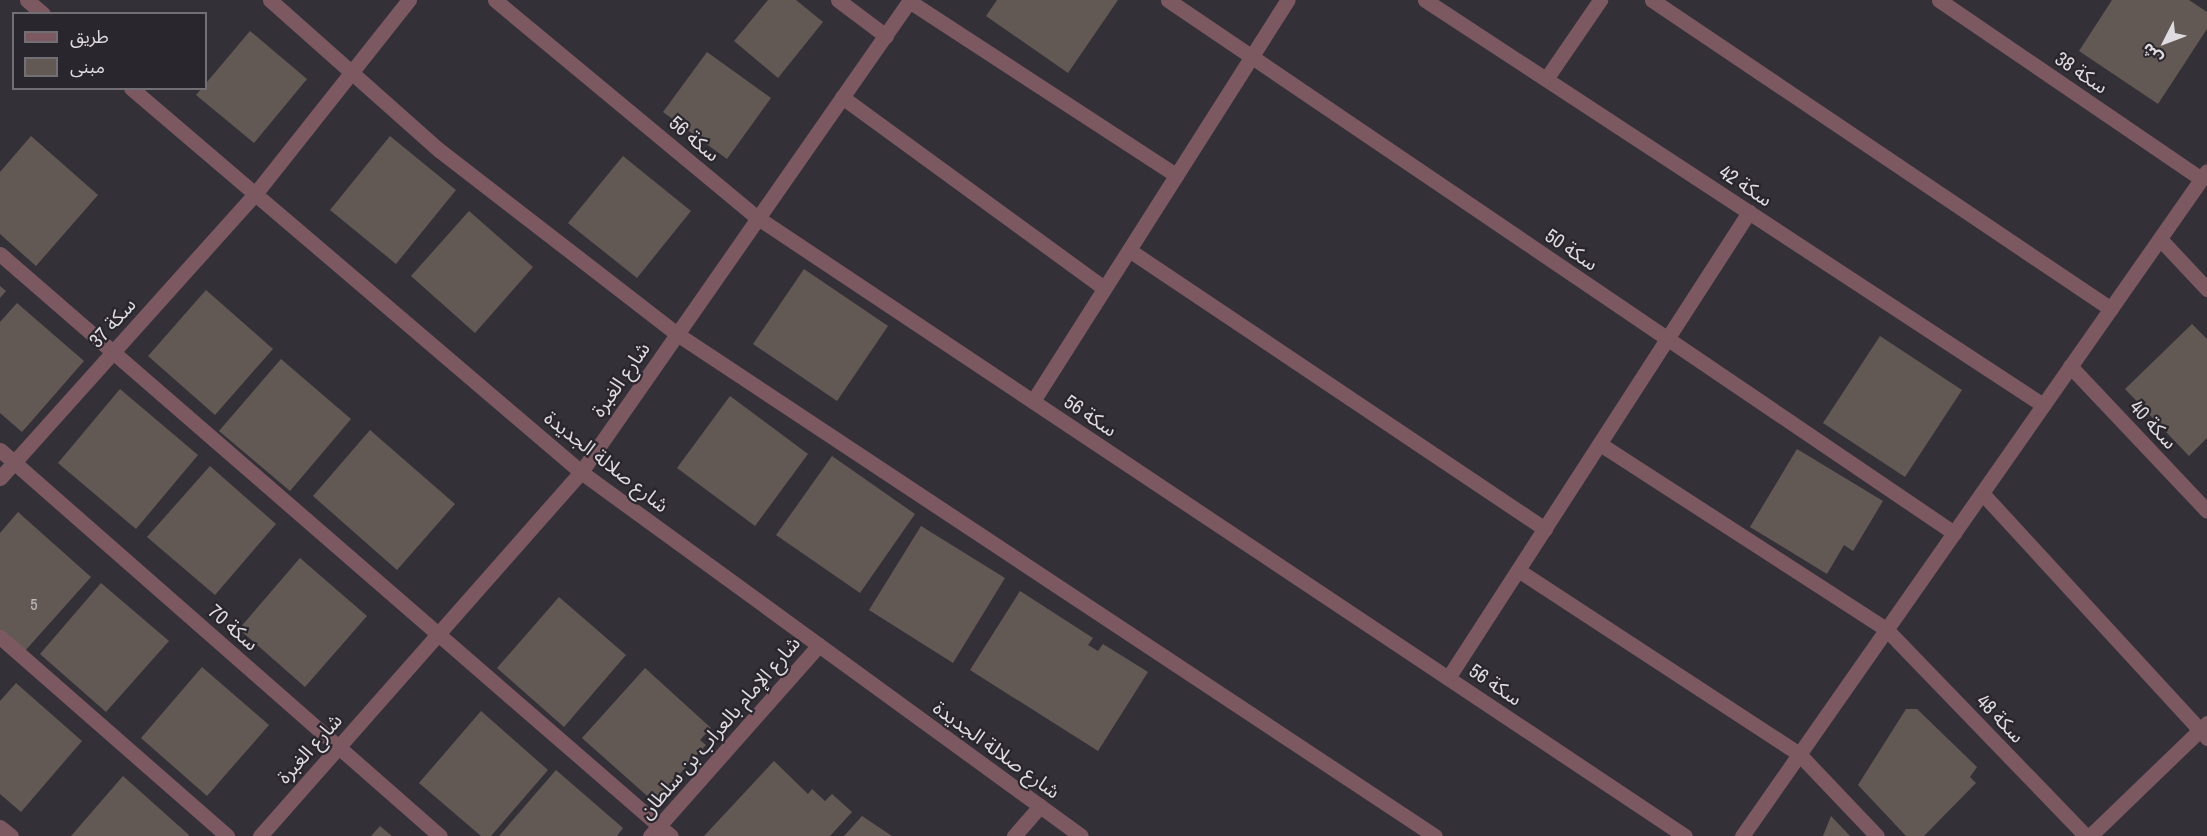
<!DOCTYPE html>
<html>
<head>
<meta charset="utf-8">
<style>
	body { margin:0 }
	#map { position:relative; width:2207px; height:836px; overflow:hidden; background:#343037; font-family:"Archivo Narrow","Noto Sans Arabic",sans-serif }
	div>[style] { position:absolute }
	.building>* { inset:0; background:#625954 }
	.minor>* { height:15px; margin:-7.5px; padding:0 7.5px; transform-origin:7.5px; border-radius:7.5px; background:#7c5861 }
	span { translate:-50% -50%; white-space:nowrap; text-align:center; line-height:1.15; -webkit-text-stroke:4.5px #2a262d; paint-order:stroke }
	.number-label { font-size:16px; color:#c0bbbe }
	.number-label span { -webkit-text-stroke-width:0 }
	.street-label { font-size:20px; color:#dfdce1 }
	.legend { position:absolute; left:12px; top:12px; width:195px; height:78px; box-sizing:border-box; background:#2a262d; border:2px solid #726f75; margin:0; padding:8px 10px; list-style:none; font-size:18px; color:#dfdce1 }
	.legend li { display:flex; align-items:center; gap:12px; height:30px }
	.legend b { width:30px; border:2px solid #726f75 }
	.north { position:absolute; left:2135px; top:12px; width:60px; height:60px; -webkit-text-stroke:4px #2a262d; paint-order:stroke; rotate:228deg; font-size:16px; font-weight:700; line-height:24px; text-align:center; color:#dfdce1 }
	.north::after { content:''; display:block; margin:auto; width:21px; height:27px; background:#dfdce1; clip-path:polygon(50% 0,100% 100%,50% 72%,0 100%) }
</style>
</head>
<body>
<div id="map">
	<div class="building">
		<div style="clip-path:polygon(768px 0,796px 0,823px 22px,778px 78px,734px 41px)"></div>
		<div style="clip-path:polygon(997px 0,1118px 0,1068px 73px,986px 16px)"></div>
		<div style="clip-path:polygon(2112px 0,2189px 0,2207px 12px,2207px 29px,2158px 104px,2079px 51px)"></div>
		<div style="clip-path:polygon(250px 31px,307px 79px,254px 143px,196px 95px)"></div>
		<div style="clip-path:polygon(707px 52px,771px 98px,727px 159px,663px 112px)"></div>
		<div style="clip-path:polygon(31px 136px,98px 195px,36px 266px,0 234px,0 172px)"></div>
		<div style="clip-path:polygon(390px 136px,456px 190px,396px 264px,330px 210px)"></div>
		<div style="clip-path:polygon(623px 156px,691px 211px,637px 278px,568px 223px)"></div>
		<div style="clip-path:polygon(469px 211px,533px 267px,475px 333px,411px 276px)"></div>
		<div style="clip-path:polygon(804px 269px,888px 326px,837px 401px,753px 344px)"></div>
		<div style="clip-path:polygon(0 286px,6px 291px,0 298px)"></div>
		<div style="clip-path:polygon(206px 290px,273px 349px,215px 415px,148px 356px)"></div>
		<div style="clip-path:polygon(17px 303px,84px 361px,22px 432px,0 413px,0 322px)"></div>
		<div style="clip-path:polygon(2192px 324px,2207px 339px,2207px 438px,2189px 456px,2125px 389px)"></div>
		<div style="clip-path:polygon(1880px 336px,1962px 390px,1905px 477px,1823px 423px)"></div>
		<div style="clip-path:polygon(281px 359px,351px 419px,290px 491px,219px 431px)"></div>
		<div style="clip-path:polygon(120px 389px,198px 455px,136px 529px,58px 463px)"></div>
		<div style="clip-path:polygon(730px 396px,808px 454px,755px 526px,677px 468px)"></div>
		<div style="clip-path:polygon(370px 430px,455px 504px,397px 570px,313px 496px)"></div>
		<div style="clip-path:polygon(1797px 449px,1883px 501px,1853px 551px,1844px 545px,1827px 574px,1750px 527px)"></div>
		<div style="clip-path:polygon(832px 456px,915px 514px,860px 593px,776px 535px)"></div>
		<div style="clip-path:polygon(210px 466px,276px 524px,215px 595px,147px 537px)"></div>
		<div style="clip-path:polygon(18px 512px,91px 577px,24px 652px,0 630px,0 533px)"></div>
		<div style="clip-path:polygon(921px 526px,1005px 578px,953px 663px,869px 610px)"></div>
		<div style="clip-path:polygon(300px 558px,367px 616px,305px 687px,239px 629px)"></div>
		<div style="clip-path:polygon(101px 583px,169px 641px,106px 712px,40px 654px)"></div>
		<div style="clip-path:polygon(1020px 591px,1093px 638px,1088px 645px,1098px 651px,1103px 644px,1148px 672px,1098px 751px,970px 670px)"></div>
		<div style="clip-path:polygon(559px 597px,626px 655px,564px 727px,497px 668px)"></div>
		<div style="clip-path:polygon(202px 667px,269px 725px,207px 796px,141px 738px)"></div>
		<div style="clip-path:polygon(645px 668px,711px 728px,700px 740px,706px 745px,654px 802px,582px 738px)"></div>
		<div style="clip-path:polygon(16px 683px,82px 741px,21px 812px,0 794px,0 701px)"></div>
		<div style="clip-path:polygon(1906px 709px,1917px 709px,1977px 767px,1970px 777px,1976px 783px,1924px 836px,1906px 836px,1858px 785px)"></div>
		<div style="clip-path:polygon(481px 711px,548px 770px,491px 836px,481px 836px,419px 783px)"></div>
		<div style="clip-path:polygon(774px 761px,808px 794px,812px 789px,825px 801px,832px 794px,852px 812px,830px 836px,704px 836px)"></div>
		<div style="clip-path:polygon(556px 770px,623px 828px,617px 836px,499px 836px)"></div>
		<div style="clip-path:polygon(123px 776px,189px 835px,188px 836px,71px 836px)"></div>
		<div style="clip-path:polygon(862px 816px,892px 836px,844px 836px)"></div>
		<div style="clip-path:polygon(1831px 816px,1850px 836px,1823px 836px)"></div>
		<div style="clip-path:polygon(380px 826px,392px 836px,371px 836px)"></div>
	</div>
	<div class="minor">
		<div style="left:27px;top:0;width:21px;rotate:41deg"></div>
		<div style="left:270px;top:0;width:226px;rotate:41.6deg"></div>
		<div style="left:439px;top:150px;width:301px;rotate:37.7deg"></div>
		<div style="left:677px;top:334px;width:909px;rotate:33.52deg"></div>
		<div style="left:495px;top:0;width:342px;rotate:39.7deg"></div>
		<div style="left:758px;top:218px;width:1114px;rotate:33.69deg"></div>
		<div style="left:838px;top:0;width:60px;rotate:36.9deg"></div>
		<div style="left:1168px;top:0;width:950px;rotate:34.14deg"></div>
		<div style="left:1425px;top:0;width:739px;rotate:33.24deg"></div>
		<div style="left:1652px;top:0;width:553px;rotate:33.95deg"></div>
		<div style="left:1939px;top:0;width:317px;rotate:34.3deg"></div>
		<div style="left:909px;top:1px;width:319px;rotate:33.1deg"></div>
		<div style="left:1546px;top:79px;width:96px;rotate:-55.6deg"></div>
		<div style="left:131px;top:88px;width:592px;rotate:40.48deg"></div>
		<div style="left:581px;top:472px;width:618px;rotate:36.05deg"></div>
		<div style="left:842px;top:97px;width:324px;rotate:36.1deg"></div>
		<div style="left:2160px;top:239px;width:69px;rotate:46.8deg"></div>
		<div style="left:1129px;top:250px;width:501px;rotate:33.85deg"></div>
		<div style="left:0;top:254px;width:888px;rotate:40.94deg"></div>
		<div style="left:2070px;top:366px;width:199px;rotate:46.6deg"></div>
		<div style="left:1033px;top:401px;width:475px;rotate:-57.6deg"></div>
		<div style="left:1600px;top:444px;width:341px;rotate:32.9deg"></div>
		<div style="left:1886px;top:629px;width:288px;rotate:46deg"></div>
		<div style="left:0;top:450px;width:585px;rotate:41.26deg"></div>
		<div style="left:0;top:478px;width:382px;rotate:-48.1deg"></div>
		<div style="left:255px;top:194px;width:248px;rotate:-51.6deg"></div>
		<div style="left:1982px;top:493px;width:333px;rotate:47.4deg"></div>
		<div style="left:1518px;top:570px;width:336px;rotate:33.2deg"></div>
		<div style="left:1799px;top:754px;width:113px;rotate:46.4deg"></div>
		<div style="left:0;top:637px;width:302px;rotate:41.2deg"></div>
		<div style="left:1448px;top:678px;width:555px;rotate:-57.14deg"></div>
		<div style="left:0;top:827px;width:14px;rotate:39deg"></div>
		<div style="left:260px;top:836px;width:485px;rotate:-48.6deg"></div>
		<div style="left:581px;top:472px;width:575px;rotate:-55.12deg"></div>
		<div style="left:650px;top:836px;width:255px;rotate:-48.5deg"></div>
		<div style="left:1014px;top:836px;width:40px;rotate:-49deg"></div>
		<div style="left:1742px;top:836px;width:811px;rotate:-55.04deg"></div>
		<div style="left:2090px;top:836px;width:163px;rotate:-44deg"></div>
	</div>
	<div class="number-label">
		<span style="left:34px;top:604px">5</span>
	</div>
	<div class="street-label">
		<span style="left:2082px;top:72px;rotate:34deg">سكة 38</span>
		<span style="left:695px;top:138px;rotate:40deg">سكة 56</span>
		<span style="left:1746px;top:185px;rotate:33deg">سكة 42</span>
		<span style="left:1572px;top:249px;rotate:34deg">سكة 50</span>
		<span style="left:112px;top:322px;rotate:-48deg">سكة 37</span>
		<span style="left:620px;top:379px;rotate:-55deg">شارع الغبرة</span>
		<span style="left:1091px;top:415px;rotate:34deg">سكة 56</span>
		<span style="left:2154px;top:424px;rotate:47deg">سكة 40</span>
		<span style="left:607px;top:461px;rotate:38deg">شارع صلالة الجديدة</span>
		<span style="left:234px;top:627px;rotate:41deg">سكة 70</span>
		<span style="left:1496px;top:684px;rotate:34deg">سكة 56</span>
		<span style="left:2001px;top:718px;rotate:46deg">سكة 48</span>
		<span style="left:719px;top:727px;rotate:-49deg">شارع الإمام بالعراب بن سلطان</span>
		<span style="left:309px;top:748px;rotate:-48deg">شارع الغبرة</span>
		<span style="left:997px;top:749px;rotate:36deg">شارع صلالة الجديدة</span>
	</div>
	<ul class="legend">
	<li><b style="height:8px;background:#7c5861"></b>طريق</li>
	<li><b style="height:16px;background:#625954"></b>مبنى</li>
	</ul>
	<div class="north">ش</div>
</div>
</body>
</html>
